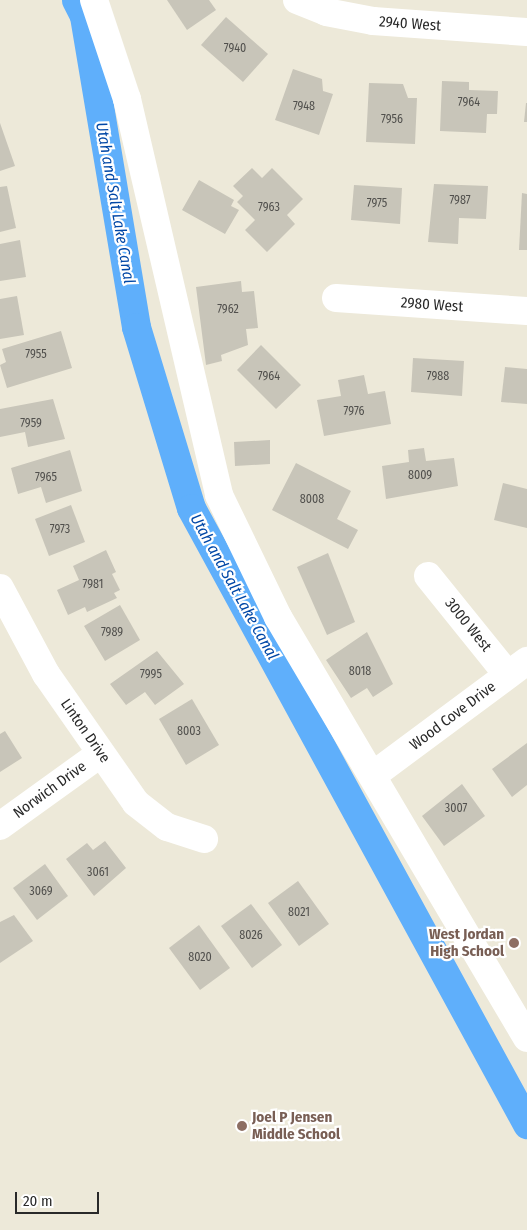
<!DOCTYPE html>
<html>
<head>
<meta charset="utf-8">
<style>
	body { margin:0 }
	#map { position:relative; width:527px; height:1230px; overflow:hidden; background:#ede9d9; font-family:"Fira Sans Condensed",sans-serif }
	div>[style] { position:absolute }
	.canal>* { height:29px; margin:-14.5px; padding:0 14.5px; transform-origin:14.5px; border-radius:14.5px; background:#5faffb }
	.building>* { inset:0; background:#c8c5b9 }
	.minor>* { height:28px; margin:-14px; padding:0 14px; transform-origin:14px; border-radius:14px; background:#fff }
	.dots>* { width:14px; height:14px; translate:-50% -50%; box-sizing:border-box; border:2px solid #fff; border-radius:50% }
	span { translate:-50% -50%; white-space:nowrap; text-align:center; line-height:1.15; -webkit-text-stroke:4.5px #fff; paint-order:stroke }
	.number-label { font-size:12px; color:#51504d }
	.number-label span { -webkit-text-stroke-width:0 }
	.street-label { font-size:15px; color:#292929 }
	.education-label { font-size:15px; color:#785e54; font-weight:700 }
	.right { translate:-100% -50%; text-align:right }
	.left { translate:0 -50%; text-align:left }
	.water-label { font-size:16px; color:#0047a6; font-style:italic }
	.scale { position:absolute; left:15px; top:1192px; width:84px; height:22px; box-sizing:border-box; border:2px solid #292929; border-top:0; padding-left:6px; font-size:15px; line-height:18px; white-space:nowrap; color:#292929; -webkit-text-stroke:4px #fff; paint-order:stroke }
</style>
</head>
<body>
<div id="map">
	<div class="canal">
		<div style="left:76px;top:0;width:18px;rotate:63deg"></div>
		<div style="left:84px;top:16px;width:315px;rotate:80.5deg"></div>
		<div style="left:136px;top:327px;width:189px;rotate:73.1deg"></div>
		<div style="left:191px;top:508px;width:702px;rotate:61.39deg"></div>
	</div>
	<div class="building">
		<div style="clip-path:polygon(167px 0,209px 0,216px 10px,187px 30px)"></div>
		<div style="clip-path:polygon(226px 17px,268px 54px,243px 82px,201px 45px)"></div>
		<div style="clip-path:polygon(293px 69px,322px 79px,323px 91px,333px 94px,319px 135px,275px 120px)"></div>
		<div style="clip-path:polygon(442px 81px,469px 82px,469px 90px,498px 91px,497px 114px,487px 114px,486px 133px,440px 131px)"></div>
		<div style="clip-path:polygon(369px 83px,403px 84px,408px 98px,417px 98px,415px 144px,366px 142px)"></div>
		<div style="clip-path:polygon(526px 103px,527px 103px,527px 122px,524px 122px)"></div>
		<div style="clip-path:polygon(0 123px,15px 166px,0 171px)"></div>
		<div style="clip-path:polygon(252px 168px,262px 178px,272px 168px,303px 199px,287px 215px,295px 224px,267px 252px,245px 230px,255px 220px,237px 202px,243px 196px,233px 186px)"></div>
		<div style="clip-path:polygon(199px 180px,234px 200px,231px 206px,239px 210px,225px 234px,182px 210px)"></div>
		<div style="clip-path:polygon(434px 184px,488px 186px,486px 219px,459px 218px,458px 244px,428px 242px)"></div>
		<div style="clip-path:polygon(354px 185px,402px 188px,400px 224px,351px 220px)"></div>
		<div style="clip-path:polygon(7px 186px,16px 228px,0 232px,0 187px)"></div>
		<div style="clip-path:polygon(522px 193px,527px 194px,527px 250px,519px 250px)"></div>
		<div style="clip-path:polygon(20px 240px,26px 277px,0 281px,0 244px)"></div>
		<div style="clip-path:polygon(241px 281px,242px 292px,254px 291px,258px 328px,246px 329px,248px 345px,221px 355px,222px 361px,206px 365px,196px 287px)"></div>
		<div style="clip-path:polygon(17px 296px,24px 335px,0 339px,0 299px)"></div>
		<div style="clip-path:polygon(61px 331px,72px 368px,7px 388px,0 365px,6px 362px,2px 349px)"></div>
		<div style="clip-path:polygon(261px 345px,301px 385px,276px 409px,237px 370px)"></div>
		<div style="clip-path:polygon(413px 358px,464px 361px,462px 396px,411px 392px)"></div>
		<div style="clip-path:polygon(505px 367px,527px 369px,527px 404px,501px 402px)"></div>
		<div style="clip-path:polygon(364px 375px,368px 394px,385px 391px,391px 424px,324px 436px,317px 400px,341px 396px,338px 380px)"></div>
		<div style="clip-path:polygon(53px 399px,65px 439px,28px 447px,25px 432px,0 437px,0 409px)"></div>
		<div style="clip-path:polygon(270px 440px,270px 464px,235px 466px,234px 442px)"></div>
		<div style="clip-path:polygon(424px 448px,426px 461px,454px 458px,458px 486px,386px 499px,382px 466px,409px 462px,408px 450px)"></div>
		<div style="clip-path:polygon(70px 450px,82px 491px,46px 503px,41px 487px,18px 494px,11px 468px)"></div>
		<div style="clip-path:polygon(296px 463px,351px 491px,337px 519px,358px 530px,348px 549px,272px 510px)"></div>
		<div style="clip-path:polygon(503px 483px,527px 489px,527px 528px,494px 520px)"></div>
		<div style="clip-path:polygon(71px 505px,85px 542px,49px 556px,35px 519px)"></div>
		<div style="clip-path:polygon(106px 550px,116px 572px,112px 574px,120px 590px,114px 593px,117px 598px,87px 612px,85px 607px,68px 615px,57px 590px,79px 580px,73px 566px)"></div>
		<div style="clip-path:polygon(328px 553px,355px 622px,327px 635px,297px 567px)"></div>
		<div style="clip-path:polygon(120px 605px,140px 640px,105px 661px,84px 626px)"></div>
		<div style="clip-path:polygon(367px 632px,393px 684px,373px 697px,367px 688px,351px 698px,326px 660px)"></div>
		<div style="clip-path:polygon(157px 651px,184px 684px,155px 705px,145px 692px,126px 705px,110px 684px)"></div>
		<div style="clip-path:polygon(192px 699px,219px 745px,186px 765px,159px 719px)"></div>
		<div style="clip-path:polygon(5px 731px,22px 758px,0 772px,0 734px)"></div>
		<div style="clip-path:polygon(527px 743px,527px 785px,512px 797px,492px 769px)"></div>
		<div style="clip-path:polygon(462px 784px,485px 816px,444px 846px,422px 816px)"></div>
		<div style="clip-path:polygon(105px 841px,126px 868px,94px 896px,66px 859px,87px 843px,93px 850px)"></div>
		<div style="clip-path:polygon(45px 864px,68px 896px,37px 920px,13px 888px)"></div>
		<div style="clip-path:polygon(298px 881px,329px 924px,299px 946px,268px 903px)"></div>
		<div style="clip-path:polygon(251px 904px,282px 945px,252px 968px,221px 926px)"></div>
		<div style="clip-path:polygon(14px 915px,33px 941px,0 963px,0 922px)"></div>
		<div style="clip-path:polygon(199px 925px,230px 968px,200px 990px,169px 948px)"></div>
	</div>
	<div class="minor">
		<div style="left:94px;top:0;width:104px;rotate:71.6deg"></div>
		<div style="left:127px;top:99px;width:407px;rotate:76.9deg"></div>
		<div style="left:219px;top:495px;width:136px;rotate:64.2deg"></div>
		<div style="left:278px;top:617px;width:489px;rotate:59.4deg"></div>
		<div style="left:297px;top:0;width:31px;rotate:22deg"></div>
		<div style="left:326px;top:12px;width:48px;rotate:10.8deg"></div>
		<div style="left:373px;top:21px;width:154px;rotate:4.1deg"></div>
		<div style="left:336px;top:298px;width:191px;rotate:3.9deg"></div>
		<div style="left:428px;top:576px;width:127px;rotate:51.1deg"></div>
		<div style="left:0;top:588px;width:98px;rotate:61.9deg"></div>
		<div style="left:46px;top:674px;width:157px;rotate:55.1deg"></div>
		<div style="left:136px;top:803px;width:39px;rotate:38deg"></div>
		<div style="left:167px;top:827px;width:39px;rotate:18deg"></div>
		<div style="left:380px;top:770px;width:183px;rotate:-36.6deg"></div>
		<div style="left:0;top:826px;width:123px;rotate:-35.8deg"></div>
	</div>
	<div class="dots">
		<div style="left:514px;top:943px;background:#8d6e63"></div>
		<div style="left:242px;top:1126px;background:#8d6e63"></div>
	</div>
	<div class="number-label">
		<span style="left:235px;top:49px">7940</span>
		<span style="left:469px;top:103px">7964</span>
		<span style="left:304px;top:107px">7948</span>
		<span style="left:392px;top:120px">7956</span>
		<span style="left:460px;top:201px">7987</span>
		<span style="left:377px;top:204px">7975</span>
		<span style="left:269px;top:208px">7963</span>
		<span style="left:228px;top:310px">7962</span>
		<span style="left:36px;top:355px">7955</span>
		<span style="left:269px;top:377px">7964</span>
		<span style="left:438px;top:377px">7988</span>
		<span style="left:354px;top:412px">7976</span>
		<span style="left:31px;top:424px">7959</span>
		<span style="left:420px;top:476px">8009</span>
		<span style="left:46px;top:478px">7965</span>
		<span style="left:312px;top:500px">8008</span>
		<span style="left:60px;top:530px">7973</span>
		<span style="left:93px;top:585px">7981</span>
		<span style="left:112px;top:633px">7989</span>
		<span style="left:360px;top:672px">8018</span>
		<span style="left:151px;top:675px">7995</span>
		<span style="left:189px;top:732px">8003</span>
		<span style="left:456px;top:809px">3007</span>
		<span style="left:98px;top:873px">3061</span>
		<span style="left:41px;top:892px">3069</span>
		<span style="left:299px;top:913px">8021</span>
		<span style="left:251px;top:936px">8026</span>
		<span style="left:200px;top:958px">8020</span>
	</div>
	<div class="street-label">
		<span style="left:410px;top:24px;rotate:4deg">2940 West</span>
		<span style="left:432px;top:305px;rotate:4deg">2980 West</span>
		<span style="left:468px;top:625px;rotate:51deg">3000 West</span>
		<span style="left:453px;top:716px;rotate:-37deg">Wood Cove Drive</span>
		<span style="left:85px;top:731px;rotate:55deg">Linton Drive</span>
		<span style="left:50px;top:790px;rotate:-36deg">Norwich Drive</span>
	</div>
	<div class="education-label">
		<span class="right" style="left:504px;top:943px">West Jordan<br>High School</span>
		<span class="left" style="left:252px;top:1126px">Joel P Jensen<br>Middle School</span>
	</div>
	<div class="water-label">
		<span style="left:115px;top:203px;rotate:80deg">Utah and Salt Lake Canal</span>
		<span style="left:234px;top:587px;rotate:61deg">Utah and Salt Lake Canal</span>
	</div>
	<div class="scale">20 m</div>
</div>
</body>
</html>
